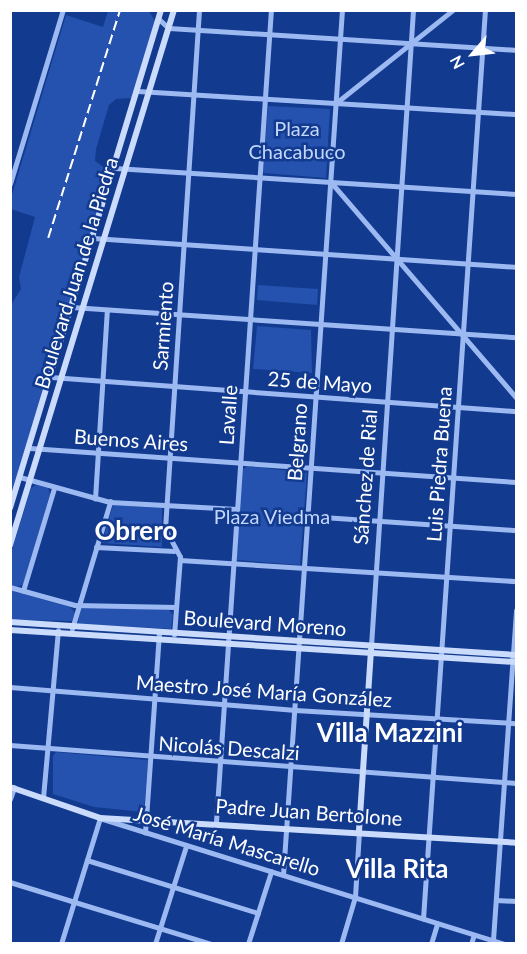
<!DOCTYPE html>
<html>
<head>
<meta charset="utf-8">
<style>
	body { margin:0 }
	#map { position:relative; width:527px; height:954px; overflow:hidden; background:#123a8f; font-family:Lato,sans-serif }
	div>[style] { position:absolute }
	.green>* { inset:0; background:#2452ae }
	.street>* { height:4.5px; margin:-2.25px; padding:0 2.25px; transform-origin:2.25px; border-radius:2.25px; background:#9cb9f2 }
	.secondary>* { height:6px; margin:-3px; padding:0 3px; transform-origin:3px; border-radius:3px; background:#cbdbfc }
	.rail>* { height:1.5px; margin-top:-0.75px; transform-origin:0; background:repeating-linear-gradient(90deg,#fff 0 10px,transparent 0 14.5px) }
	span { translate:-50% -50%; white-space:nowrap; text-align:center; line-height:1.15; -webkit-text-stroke:5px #123a8f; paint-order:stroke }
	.park-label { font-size:20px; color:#c3d7fd }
	.street-label { font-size:20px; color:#fff }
	.district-label { font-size:26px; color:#fff; font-weight:700 }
	.frame { position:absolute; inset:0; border:12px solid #fff; pointer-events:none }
	.north { position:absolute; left:443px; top:24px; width:60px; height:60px; -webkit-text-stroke:4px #123a8f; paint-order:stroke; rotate:242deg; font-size:16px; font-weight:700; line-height:24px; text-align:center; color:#fff }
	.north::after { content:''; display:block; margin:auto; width:21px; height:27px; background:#fff; clip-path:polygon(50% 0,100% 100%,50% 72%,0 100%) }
</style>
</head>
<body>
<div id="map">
	<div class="green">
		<div style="clip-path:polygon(108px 11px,149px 11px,155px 21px,132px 98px,116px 99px,109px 105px,96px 149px,95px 161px,109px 171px,11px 498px,11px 305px,21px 289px,19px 277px,35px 217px,11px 209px,11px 198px,66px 15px,103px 27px)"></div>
		<div style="clip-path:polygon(268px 106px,330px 109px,326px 178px,263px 173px)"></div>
		<div style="clip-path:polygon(258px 285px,318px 289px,317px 305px,257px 300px)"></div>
		<div style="clip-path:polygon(257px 326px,311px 330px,312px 373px,253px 369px)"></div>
		<div style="clip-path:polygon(247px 466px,307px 473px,300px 565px,236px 560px,242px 470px)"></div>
		<div style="clip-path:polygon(36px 485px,48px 488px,50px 494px,23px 585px,16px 587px,11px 585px,10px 556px,31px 488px)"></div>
		<div style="clip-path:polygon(113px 505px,162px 508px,162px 547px,102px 543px)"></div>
		<div style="clip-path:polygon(10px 590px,70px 607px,75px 613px,72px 621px,11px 620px)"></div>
		<div style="clip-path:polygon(85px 605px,169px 610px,173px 615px,171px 629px,78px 624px,80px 609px)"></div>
		<div style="clip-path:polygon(56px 752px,148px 760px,144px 812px,94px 807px,53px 794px,53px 756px)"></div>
	</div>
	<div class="street">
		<div style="left:160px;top:20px;width:12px;rotate:42deg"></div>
		<div style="left:169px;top:28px;width:348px;rotate:3.6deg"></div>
		<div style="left:138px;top:91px;width:379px;rotate:3.5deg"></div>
		<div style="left:336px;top:103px;width:149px;rotate:-38.5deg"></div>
		<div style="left:115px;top:168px;width:402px;rotate:3.7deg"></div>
		<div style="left:331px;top:182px;width:284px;rotate:49.3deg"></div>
		<div style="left:10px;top:184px;width:182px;rotate:-73.1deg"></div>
		<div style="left:93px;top:238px;width:424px;rotate:3.9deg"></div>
		<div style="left:72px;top:307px;width:445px;rotate:3.9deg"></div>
		<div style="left:51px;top:377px;width:466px;rotate:4.2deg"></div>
		<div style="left:30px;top:448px;width:487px;rotate:4deg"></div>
		<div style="left:20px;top:477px;width:93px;rotate:15.5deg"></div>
		<div style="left:110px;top:502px;width:127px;rotate:3.2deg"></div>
		<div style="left:95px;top:499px;width:189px;rotate:-86.4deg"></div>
		<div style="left:308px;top:516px;width:208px;rotate:3.9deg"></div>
		<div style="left:96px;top:547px;width:78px;rotate:2.9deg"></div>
		<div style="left:180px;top:560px;width:337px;rotate:3.6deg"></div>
		<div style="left:10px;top:587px;width:67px;rotate:15.5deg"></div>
		<div style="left:75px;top:605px;width:101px;rotate:1.1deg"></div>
		<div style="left:23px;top:591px;width:108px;rotate:-73.2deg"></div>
		<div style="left:72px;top:629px;width:133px;rotate:-73.3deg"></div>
		<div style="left:174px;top:635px;width:78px;rotate:-85.6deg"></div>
		<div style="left:180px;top:557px;width:32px;rotate:-118deg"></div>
		<div style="left:165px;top:529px;width:520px;rotate:-86.25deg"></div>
		<div style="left:371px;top:646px;width:637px;rotate:-86.22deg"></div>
		<div style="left:10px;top:687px;width:286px;rotate:4.6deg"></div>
		<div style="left:295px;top:710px;width:221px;rotate:3.4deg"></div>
		<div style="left:10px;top:745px;width:507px;rotate:4.29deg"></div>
		<div style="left:43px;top:798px;width:168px;rotate:-84.9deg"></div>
		<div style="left:10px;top:799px;width:12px;rotate:-70deg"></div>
		<div style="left:216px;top:822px;width:814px;rotate:-86.13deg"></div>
		<div style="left:145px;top:833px;width:201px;rotate:-86deg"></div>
		<div style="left:87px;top:860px;width:179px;rotate:17.2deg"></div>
		<div style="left:283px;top:875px;width:867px;rotate:-86.1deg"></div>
		<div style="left:10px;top:882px;width:210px;rotate:17.1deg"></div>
		<div style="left:496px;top:900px;width:20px;rotate:3deg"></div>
		<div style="left:423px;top:919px;width:911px;rotate:-86.1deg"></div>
		<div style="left:493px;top:940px;width:330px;rotate:-86deg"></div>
		<div style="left:61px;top:944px;width:132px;rotate:-72.8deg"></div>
		<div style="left:100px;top:818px;width:423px;rotate:17.3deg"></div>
		<div style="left:155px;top:944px;width:103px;rotate:-72.4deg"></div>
		<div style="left:248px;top:944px;width:76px;rotate:-72.3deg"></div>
		<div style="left:341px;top:944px;width:49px;rotate:-73.4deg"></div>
		<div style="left:355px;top:897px;width:66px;rotate:-86.5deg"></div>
		<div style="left:431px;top:944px;width:21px;rotate:-73deg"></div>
		<div style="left:471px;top:944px;width:9px;rotate:-72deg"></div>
	</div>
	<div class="secondary">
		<div style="left:10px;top:508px;width:520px;rotate:-73.13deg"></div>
		<div style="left:10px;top:545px;width:560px;rotate:-72.96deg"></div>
		<div style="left:10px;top:622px;width:507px;rotate:3.73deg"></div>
		<div style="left:10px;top:630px;width:507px;rotate:3.62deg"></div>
		<div style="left:10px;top:787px;width:95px;rotate:19deg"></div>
		<div style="left:100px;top:818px;width:417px;rotate:3.4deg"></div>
		<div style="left:359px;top:831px;width:182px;rotate:-86.2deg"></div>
	</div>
	<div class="rail">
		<div style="left:48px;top:238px;width:239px;rotate:-72.5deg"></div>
	</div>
	<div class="park-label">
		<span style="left:297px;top:140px">Plaza<br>Chacabuco</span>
		<span style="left:272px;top:516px">Plaza Viedma</span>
	</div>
	<div class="street-label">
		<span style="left:76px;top:273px;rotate:-73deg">Boulevard Juan de la Piedra</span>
		<span style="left:163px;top:326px;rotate:-86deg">Sarmiento</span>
		<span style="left:320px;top:382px;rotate:4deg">25 de Mayo</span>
		<span style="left:228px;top:415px;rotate:-86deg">Lavalle</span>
		<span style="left:131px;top:440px;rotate:4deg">Buenos Aires</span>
		<span style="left:297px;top:442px;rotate:-86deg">Belgrano</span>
		<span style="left:439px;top:464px;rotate:-86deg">Luis Piedra Buena</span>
		<span style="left:365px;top:477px;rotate:-86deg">Sánchez de Rial</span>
		<span style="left:265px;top:623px;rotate:4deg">Boulevard Moreno</span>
		<span style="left:264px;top:691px;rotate:4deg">Maestro José María González</span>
		<span style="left:229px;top:748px;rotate:4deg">Nicolás Descalzi</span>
		<span style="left:309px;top:812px;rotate:4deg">Padre Juan Bertolone</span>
		<span style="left:227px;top:841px;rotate:17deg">José María Mascarello</span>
	</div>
	<div class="district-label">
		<span style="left:136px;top:531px">Obrero</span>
		<span style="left:390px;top:733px">Villa Mazzini</span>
		<span style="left:397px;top:869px">Villa Rita</span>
	</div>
	<div class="frame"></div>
	<div class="north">N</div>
</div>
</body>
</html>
